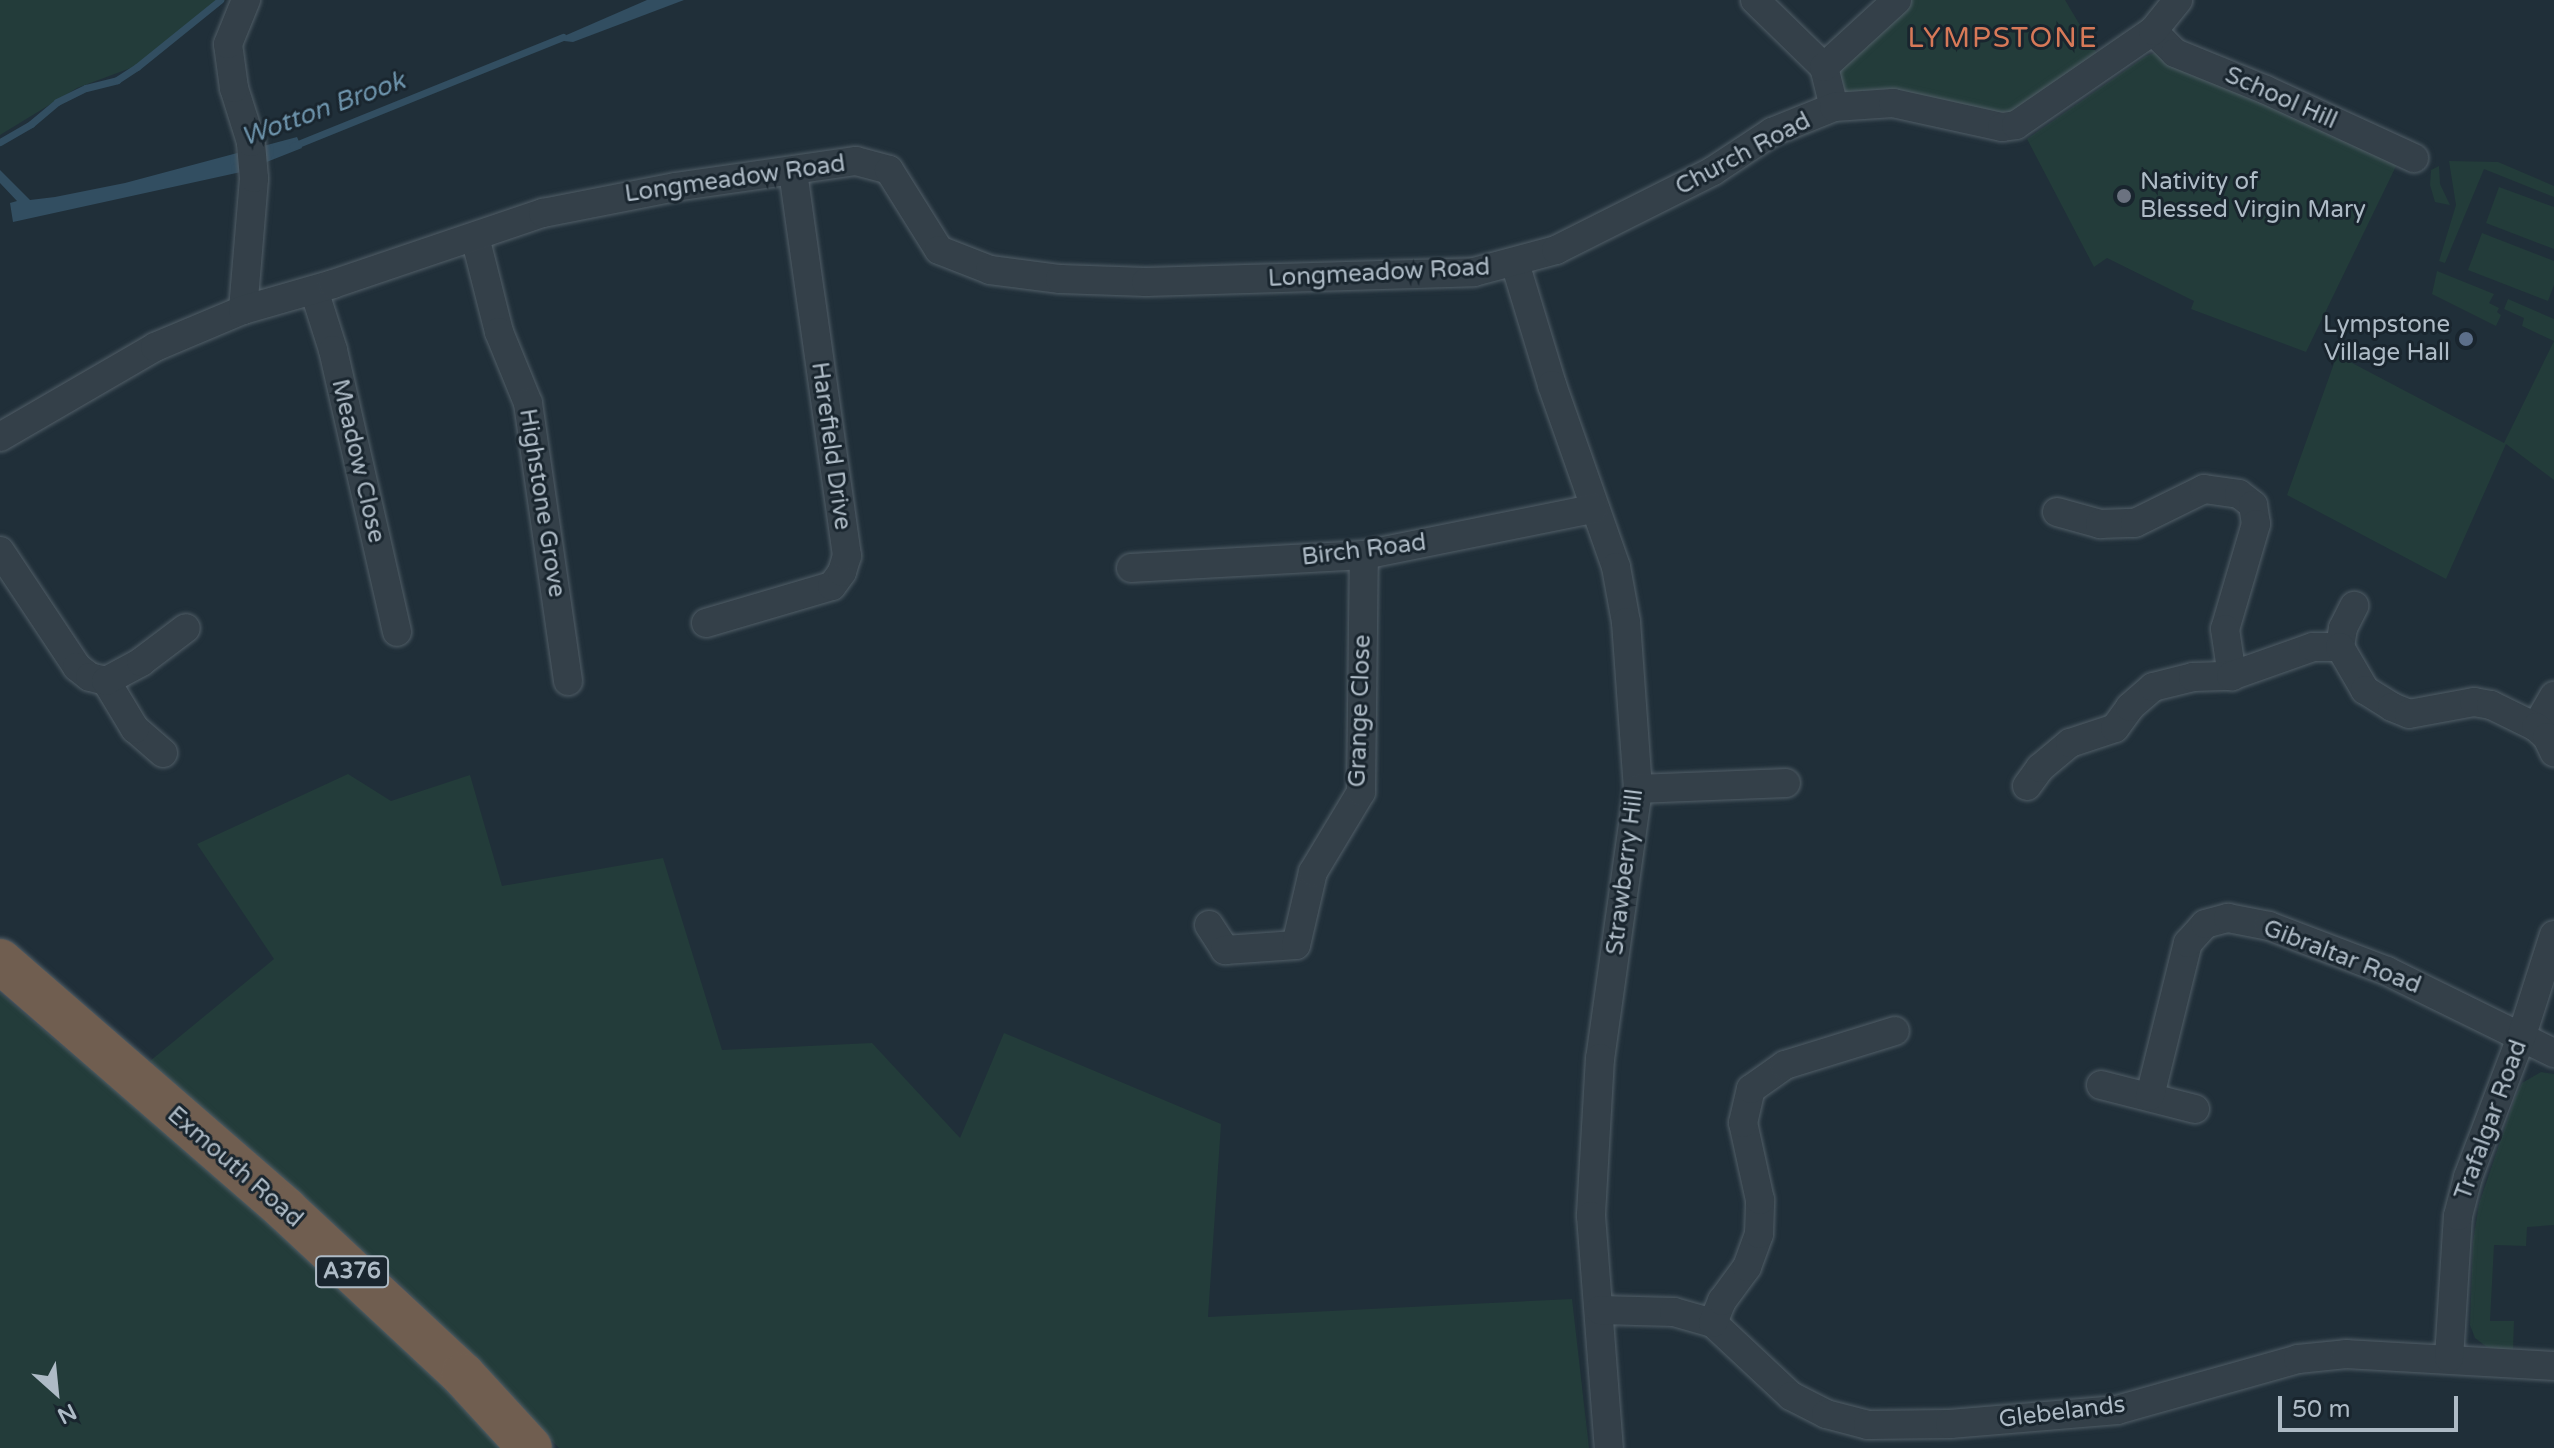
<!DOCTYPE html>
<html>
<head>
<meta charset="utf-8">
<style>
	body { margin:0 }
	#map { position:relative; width:2554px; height:1448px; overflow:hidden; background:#202f39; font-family:"Varela Round",sans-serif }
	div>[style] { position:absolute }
	.green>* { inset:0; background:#233c3a }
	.water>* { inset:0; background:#324e61 }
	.stream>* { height:7px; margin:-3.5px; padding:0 3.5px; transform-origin:3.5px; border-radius:3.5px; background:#324e61 }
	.roads { filter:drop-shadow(0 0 2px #515e67) drop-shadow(0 0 2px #515e67) }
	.street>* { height:28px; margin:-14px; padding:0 14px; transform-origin:14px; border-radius:14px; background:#344049 }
	.highway>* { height:44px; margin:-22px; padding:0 22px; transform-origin:22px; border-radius:22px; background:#705e50 }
	.dots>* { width:22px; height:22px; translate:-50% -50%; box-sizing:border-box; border:4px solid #19252e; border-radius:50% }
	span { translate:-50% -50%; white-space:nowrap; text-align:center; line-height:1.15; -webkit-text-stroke:6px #19252e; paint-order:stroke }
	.shield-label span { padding:2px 6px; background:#19252e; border:2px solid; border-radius:6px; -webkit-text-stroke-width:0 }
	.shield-label { font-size:22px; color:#aebbc6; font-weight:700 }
	.street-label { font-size:24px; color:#aebbc6 }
	.poi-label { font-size:24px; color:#aebbc6 }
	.left { translate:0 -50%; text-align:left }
	.right { translate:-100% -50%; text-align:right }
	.water-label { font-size:26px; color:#6d93ab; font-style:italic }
	.quarter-label { font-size:28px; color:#d77958; letter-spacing:2px }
	.north { position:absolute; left:16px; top:1352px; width:80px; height:80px; -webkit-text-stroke:6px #19252e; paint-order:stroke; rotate:153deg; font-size:22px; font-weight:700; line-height:32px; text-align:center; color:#aebbc6 }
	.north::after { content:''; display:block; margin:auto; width:28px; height:36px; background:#aebbc6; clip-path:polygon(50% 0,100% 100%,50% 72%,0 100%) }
	.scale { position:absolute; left:2278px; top:1396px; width:180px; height:36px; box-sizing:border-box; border:4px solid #aebbc6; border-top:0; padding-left:10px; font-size:24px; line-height:28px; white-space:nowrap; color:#aebbc6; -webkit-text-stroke:6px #19252e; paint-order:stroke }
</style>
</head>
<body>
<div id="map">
	<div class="green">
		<div style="clip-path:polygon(0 0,217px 0,136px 66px,77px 88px,0 135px)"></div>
		<div style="clip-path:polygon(1908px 0,2065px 0,2099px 57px,2012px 114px,1852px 95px,1845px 91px,1839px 71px)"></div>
		<div style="clip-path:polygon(2163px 50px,2399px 160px,2306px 352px,2191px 309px,2194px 301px,2107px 258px,2094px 267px,2027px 139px,2146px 56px)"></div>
		<div style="clip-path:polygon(2449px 161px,2498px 162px,2554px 186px,2554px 197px,2484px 169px,2445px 263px,2439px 261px,2456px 205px)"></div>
		<div style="clip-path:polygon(2439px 166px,2440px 184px,2450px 205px,2435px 202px,2430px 185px,2431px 170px)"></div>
		<div style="clip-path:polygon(2499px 187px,2554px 207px,2554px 249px,2486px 223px)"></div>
		<div style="clip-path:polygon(2482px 233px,2554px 261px,2554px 285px,2548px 301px,2468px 270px)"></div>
		<div style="clip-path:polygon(2437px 271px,2494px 294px,2489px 303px,2499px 308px,2497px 312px,2501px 315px,2496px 326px,2432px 294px)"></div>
		<div style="clip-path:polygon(2508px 299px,2554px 319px,2554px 480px,2506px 444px,2446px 579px,2287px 495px,2337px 355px,2504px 443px,2554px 341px,2522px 326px,2524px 318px,2504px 309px)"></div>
		<div style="clip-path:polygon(348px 774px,391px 801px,470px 775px,502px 886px,663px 858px,722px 1050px,872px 1043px,960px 1138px,1004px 1033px,1221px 1124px,1208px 1317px,1572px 1299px,1589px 1448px,559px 1448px,403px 1287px,171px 1084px,150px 1061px,274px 959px,197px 844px)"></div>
		<div style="clip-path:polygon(0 993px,392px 1323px,507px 1448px,0 1448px)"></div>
		<div style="clip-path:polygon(2541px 1072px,2554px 1074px,2554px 1225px,2527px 1227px,2526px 1246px,2494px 1245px,2490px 1321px,2514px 1321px,2513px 1350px,2501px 1350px,2487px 1347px,2475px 1338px,2470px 1325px,2473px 1242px,2479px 1204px,2515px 1098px,2522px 1083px)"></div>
	</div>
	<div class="water">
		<div style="clip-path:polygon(647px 0,684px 0,573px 42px,555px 40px)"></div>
		<div style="clip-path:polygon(297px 137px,302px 148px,241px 172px,13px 222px,10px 203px,17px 201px,0 183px,0 170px,30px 200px,55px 197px,125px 183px)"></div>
	</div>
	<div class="stream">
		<div style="left:0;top:142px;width:36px;rotate:-30deg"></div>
		<div style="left:31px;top:124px;width:34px;rotate:-40deg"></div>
		<div style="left:57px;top:102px;width:32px;rotate:-26deg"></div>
		<div style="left:86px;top:88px;width:32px;rotate:-14deg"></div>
		<div style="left:117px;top:80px;width:24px;rotate:-33deg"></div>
		<div style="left:137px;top:67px;width:107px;rotate:-38.9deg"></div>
		<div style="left:293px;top:146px;width:291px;rotate:-22deg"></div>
	</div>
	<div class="roads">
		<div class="street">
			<div style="left:1755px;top:0;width:96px;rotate:44.2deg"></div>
			<div style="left:1824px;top:67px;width:41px;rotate:76deg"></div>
			<div style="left:2153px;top:31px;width:31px;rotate:45deg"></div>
			<div style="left:2175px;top:53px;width:98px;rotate:22.1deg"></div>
			<div style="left:2266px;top:90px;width:163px;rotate:24.7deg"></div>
			<div style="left:1824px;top:67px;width:99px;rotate:-42.5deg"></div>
			<div style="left:475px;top:237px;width:98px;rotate:75.8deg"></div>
			<div style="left:499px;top:332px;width:77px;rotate:67.8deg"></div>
			<div style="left:528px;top:403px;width:281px;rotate:81.8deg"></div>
			<div style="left:1515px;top:263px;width:127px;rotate:73.1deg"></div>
			<div style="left:1552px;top:385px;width:193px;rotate:70.6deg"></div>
			<div style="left:1616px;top:567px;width:56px;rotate:79.7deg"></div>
			<div style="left:1626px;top:622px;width:167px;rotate:85.9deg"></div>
			<div style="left:1638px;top:789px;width:272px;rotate:98deg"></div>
			<div style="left:1600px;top:1058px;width:158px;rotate:93.3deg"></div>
			<div style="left:1591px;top:1216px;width:233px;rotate:85.6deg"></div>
			<div style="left:314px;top:290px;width:63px;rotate:72.4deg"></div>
			<div style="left:333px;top:350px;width:289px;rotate:77.2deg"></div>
			<div style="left:243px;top:310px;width:132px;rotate:-85.2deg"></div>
			<div style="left:254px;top:178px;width:36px;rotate:-95deg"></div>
			<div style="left:251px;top:142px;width:57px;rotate:-107.5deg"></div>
			<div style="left:234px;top:88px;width:44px;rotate:-97.8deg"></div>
			<div style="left:228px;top:44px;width:48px;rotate:-67.8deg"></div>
			<div style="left:0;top:437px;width:179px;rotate:-30.1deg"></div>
			<div style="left:155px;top:347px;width:95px;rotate:-22.8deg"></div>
			<div style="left:243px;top:310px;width:94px;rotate:-16.1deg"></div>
			<div style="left:333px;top:284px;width:222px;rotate:-18.7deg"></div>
			<div style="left:543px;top:213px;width:135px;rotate:-11.1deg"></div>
			<div style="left:675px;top:187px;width:183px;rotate:-8.2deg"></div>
			<div style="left:856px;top:161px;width:34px;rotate:15deg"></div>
			<div style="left:889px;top:170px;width:94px;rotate:58deg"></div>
			<div style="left:939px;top:250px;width:55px;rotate:21.4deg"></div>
			<div style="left:990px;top:270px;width:71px;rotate:7.3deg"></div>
			<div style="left:1060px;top:279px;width:86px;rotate:2deg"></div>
			<div style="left:1146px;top:282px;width:328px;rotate:-1.7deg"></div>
			<div style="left:1474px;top:272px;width:85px;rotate:-15deg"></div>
			<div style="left:1556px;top:250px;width:176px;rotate:-26.7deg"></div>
			<div style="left:1713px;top:171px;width:71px;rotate:-33.5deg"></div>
			<div style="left:1772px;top:132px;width:67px;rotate:-22deg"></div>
			<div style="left:1834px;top:107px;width:59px;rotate:-3.9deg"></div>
			<div style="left:1893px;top:103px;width:112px;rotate:12.4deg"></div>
			<div style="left:2002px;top:127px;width:14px;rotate:-8deg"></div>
			<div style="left:2016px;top:125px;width:166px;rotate:-34.5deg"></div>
			<div style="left:2153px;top:31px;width:40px;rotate:-51deg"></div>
			<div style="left:2057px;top:512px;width:45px;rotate:15.6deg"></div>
			<div style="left:2100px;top:524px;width:35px;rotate:-2deg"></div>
			<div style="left:2135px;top:523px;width:77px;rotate:-26.2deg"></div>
			<div style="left:2204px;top:489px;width:35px;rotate:8deg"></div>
			<div style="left:2239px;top:494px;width:18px;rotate:38deg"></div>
			<div style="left:2253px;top:505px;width:19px;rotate:81deg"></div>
			<div style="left:2256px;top:524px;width:109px;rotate:106.4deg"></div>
			<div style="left:2225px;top:629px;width:48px;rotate:81.5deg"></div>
			<div style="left:0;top:551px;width:139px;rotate:56.4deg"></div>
			<div style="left:77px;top:667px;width:16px;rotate:38deg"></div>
			<div style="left:90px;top:677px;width:16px;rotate:14deg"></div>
			<div style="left:1131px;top:568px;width:233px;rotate:-3.2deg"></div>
			<div style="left:1364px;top:555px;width:234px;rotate:-11.4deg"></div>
			<div style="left:706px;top:623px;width:131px;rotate:-16.4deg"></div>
			<div style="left:832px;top:586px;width:17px;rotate:-54deg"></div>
			<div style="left:842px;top:572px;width:17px;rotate:-73deg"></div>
			<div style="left:847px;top:556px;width:389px;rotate:-98deg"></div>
			<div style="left:2340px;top:647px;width:19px;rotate:-81deg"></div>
			<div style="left:2343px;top:628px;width:25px;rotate:-63deg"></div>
			<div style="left:2536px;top:727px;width:36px;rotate:-60deg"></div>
			<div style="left:163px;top:753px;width:37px;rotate:-139deg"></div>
			<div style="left:135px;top:729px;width:56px;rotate:-121.1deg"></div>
			<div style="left:106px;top:681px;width:40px;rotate:-28deg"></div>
			<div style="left:141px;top:662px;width:56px;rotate:-37.1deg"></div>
			<div style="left:2027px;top:786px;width:22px;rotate:-54deg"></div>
			<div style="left:2040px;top:768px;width:39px;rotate:-40deg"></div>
			<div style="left:2070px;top:743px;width:47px;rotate:-18.4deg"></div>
			<div style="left:2115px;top:728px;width:26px;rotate:-54deg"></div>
			<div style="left:2130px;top:707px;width:30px;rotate:-41deg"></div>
			<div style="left:2153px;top:687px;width:41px;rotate:-14deg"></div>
			<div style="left:2193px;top:677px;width:38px;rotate:-2deg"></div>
			<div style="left:2231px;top:676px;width:87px;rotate:-19.5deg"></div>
			<div style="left:2313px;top:647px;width:27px"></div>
			<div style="left:2340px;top:647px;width:50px;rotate:59.8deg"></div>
			<div style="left:2365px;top:690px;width:32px;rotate:32deg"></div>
			<div style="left:2392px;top:707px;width:18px;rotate:22deg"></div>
			<div style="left:2409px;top:714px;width:66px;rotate:-10.5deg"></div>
			<div style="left:2474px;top:702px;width:17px;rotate:10deg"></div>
			<div style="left:2491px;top:705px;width:50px;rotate:26.1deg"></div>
			<div style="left:2536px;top:727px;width:15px;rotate:42deg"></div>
			<div style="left:2547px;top:737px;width:17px;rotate:65deg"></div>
			<div style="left:1638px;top:789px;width:148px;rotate:-2.3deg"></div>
			<div style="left:1209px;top:925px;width:30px;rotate:57deg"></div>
			<div style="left:1225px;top:950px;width:71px;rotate:-4deg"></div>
			<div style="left:1296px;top:945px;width:75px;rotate:-76.9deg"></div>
			<div style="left:1313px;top:872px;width:93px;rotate:-59deg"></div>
			<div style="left:1361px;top:792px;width:237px;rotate:-89.3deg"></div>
			<div style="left:2101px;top:1085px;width:97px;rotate:14.3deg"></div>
			<div style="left:2150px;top:1096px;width:158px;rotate:-76.1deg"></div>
			<div style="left:2188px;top:943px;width:25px;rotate:-48deg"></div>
			<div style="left:2205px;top:924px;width:24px;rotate:-15deg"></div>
			<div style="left:2228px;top:918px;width:42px;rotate:11deg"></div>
			<div style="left:2269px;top:926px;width:126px;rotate:20.9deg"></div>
			<div style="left:2387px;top:971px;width:186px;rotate:26.2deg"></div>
			<div style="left:1600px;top:1310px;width:74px;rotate:1.5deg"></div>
			<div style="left:1674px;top:1312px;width:41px;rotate:15.8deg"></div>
			<div style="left:1713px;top:1323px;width:107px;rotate:43.1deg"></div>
			<div style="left:1791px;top:1396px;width:39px;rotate:27deg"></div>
			<div style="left:1826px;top:1414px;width:43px;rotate:14.7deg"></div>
			<div style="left:1868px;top:1425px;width:82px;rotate:-0.7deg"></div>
			<div style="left:1950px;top:1424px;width:168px;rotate:-4.8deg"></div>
			<div style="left:2117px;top:1410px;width:188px;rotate:-15.7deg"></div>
			<div style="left:2298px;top:1359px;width:48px;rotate:-5.9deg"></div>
			<div style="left:2346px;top:1354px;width:208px;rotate:3.3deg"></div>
			<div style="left:1713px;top:1323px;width:24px;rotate:-68deg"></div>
			<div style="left:1722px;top:1301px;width:42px;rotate:-53.7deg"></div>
			<div style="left:1747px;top:1267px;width:35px;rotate:-70deg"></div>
			<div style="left:1759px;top:1234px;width:34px;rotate:-88deg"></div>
			<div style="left:1760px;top:1200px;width:79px;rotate:-102.4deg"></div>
			<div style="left:1743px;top:1123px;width:35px;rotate:-77deg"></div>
			<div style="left:1751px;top:1089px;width:42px;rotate:-35.2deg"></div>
			<div style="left:1785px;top:1065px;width:115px;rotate:-17.2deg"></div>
			<div style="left:2449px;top:1358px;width:142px;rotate:-86.4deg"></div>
			<div style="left:2458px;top:1216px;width:40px;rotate:-75.6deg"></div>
			<div style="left:2468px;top:1177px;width:152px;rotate:-69.2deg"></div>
			<div style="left:2522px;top:1035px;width:105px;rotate:-72.3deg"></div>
		</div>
		<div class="highway">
			<div style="left:0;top:961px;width:378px;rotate:41deg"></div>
			<div style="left:285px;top:1209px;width:243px;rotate:43deg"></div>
			<div style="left:463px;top:1375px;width:99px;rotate:47.5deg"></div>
		</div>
	</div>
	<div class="dots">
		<div style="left:2124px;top:196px;background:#6b7280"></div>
		<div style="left:2466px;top:339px;background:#5c6f8a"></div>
	</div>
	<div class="shield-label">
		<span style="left:352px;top:1272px">A376</span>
	</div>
	<div class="street-label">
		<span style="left:2281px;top:98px;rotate:24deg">School Hill</span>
		<span style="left:1743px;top:154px;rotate:-28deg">Church Road</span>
		<span style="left:735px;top:179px;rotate:-8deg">Longmeadow Road</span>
		<span style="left:1379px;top:273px;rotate:-3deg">Longmeadow Road</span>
		<span style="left:831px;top:446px;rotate:82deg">Harefield Drive</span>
		<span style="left:358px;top:461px;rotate:77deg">Meadow Close</span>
		<span style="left:542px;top:503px;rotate:81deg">Highstone Grove</span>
		<span style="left:1364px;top:550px;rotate:-7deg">Birch Road</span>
		<span style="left:1360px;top:711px;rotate:-88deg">Grange Close</span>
		<span style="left:1625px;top:872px;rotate:-83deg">Strawberry Hill</span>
		<span style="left:2342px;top:957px;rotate:21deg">Gibraltar Road</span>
		<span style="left:2491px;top:1120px;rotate:-70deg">Trafalgar Road</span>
		<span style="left:235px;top:1167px;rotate:41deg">Exmouth Road</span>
		<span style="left:2062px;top:1412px;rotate:-7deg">Glebelands</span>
	</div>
	<div class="poi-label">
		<span class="left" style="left:2140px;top:196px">Nativity of<br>Blessed Virgin Mary</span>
		<span class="right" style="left:2450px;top:339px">Lympstone<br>Village Hall</span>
	</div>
	<div class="water-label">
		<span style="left:323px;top:109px;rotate:-20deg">Wotton Brook</span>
	</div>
	<div class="quarter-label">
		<span style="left:2003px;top:38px">LYMPSTONE</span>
	</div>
	<div class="north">N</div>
	<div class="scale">50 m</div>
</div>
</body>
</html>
